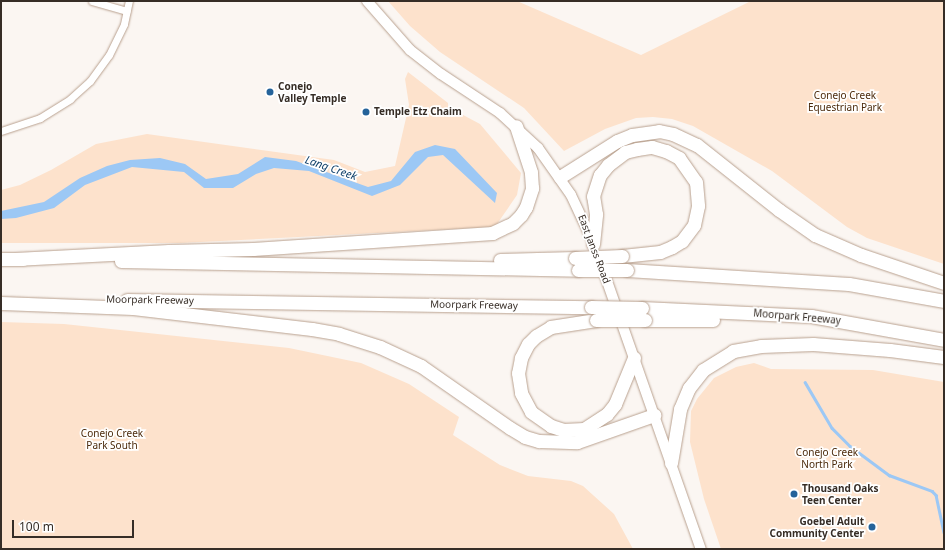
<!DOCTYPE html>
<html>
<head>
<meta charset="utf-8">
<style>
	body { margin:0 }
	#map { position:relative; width:945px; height:550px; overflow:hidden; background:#fbf6f2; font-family:"Noto Sans",sans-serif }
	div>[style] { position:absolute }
	.green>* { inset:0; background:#fde2cc }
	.water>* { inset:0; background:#9cc8f5 }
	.stream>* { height:2.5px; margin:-1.25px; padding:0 1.25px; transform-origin:1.25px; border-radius:1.25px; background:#9cc8f5 }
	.roads { filter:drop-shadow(0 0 1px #b9a18f) drop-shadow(0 0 1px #b9a18f) }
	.minor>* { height:7px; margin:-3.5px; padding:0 3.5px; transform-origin:3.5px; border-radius:3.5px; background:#fff }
	.secondary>* { height:10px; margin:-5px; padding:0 5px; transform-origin:5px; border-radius:5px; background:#fff }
	.motorway>* { height:13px; margin:-6.5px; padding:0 6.5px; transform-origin:6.5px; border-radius:6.5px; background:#fff }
	.bridges { filter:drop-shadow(0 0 1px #b9a18f) drop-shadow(0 0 1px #b9a18f) }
	.motorway-bridge>* { height:13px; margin:-6.5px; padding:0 6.5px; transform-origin:6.5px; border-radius:6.5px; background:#fff }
	.dots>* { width:11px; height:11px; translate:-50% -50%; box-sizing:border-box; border:2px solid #fff; border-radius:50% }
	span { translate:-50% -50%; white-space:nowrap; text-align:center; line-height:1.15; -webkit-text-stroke:3.5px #fff; paint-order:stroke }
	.poi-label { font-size:10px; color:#362d26; font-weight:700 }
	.left { translate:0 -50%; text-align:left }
	.right { translate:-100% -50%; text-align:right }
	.park-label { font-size:10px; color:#4b2a0b }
	.street-label { font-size:10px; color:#362d26 }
	.water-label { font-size:11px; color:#11416a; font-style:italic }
	.frame { position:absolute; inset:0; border:2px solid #362d26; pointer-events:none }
	.scale { position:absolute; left:12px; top:520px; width:122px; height:18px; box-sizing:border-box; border:2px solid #362d26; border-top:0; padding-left:5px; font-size:12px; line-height:14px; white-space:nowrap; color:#362d26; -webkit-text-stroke:3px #fff; paint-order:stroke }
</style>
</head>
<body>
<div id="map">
	<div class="green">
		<div style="clip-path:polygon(388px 1px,517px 1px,641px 55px,751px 1px,944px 1px,944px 264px,867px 238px,847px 227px,772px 171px,693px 126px,672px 119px,653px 117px,636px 118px,605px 129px,564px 151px,524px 108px,440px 52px,410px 26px)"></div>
		<div style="clip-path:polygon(408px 72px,448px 103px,448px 107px,480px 124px,521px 173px,517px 195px,495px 227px,180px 243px,1px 243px,1px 190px,20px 185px,51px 170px,96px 144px,147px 134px,334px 160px,365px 172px,395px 166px,409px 105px,405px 79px)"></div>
		<div style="clip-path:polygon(1px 322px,64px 324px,289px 348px,361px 363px,409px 384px,459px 417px,453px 435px,500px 465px,528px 476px,571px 481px,583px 486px,614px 514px,633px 549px,1px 549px)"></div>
		<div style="clip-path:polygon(754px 363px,771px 369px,873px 370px,944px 382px,944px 549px,721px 549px,704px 499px,690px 442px,691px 411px,697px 399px,714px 378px,736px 367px)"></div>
	</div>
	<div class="water">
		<div style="clip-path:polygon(435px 145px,455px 149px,497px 193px,495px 203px,443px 155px,428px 157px,400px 185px,372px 196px,309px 171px,274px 168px,256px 174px,233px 188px,204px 188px,184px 172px,132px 167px,85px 185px,54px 208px,16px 218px,1px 219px,1px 211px,44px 202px,80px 178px,107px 166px,130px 160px,160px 158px,185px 164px,206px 179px,238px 174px,265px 157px,296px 161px,368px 187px,391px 181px,415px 152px)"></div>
	</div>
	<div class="stream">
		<div style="left:805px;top:382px;width:53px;rotate:59.6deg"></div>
		<div style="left:832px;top:428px;width:25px;rotate:45deg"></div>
		<div style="left:850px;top:446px;width:49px;rotate:36.6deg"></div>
		<div style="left:889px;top:475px;width:46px;rotate:20.4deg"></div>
		<div style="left:932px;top:491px;width:6px;rotate:45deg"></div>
		<div style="left:936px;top:495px;width:38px;rotate:78deg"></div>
	</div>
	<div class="roads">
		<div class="minor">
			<div style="left:92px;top:1px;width:36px;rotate:16deg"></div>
			<div style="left:1px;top:131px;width:41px;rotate:-18.4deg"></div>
			<div style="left:40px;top:118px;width:36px;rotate:-32deg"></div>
			<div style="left:70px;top:99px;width:27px;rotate:-42deg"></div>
			<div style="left:90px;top:81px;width:32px;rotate:-54deg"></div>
			<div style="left:109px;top:55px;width:34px;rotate:-64deg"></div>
			<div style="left:124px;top:24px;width:24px;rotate:-78deg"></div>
		</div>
		<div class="secondary">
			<div style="left:367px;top:1px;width:65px;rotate:48.7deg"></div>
			<div style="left:410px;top:50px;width:39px;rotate:38deg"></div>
			<div style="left:441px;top:74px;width:71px;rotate:33.5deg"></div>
			<div style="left:500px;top:113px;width:52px;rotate:42.6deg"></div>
			<div style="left:538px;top:148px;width:57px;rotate:54.9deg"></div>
			<div style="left:571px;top:195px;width:52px;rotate:64.9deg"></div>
			<div style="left:601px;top:264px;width:302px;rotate:70.7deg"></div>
		</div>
		<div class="motorway">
			<div style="left:560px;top:177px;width:67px;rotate:-32.3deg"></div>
			<div style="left:617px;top:141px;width:16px;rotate:-22deg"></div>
			<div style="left:632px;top:135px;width:27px;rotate:-8deg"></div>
			<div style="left:659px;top:131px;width:14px;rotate:12deg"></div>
			<div style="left:673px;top:134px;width:26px;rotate:25deg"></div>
			<div style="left:697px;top:145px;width:105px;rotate:38.4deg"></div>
			<div style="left:779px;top:210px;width:44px;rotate:34.8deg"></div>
			<div style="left:815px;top:235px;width:50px;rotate:23.5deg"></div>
			<div style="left:861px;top:255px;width:88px;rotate:18.6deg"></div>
			<div style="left:593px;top:244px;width:30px;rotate:-84deg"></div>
			<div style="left:596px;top:214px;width:18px;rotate:-99deg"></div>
			<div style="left:593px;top:196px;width:22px;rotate:-72deg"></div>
			<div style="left:600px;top:175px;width:13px;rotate:-51deg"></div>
			<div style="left:608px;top:165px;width:21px;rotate:-37deg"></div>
			<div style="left:625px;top:152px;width:12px;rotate:-14deg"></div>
			<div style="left:637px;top:149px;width:15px;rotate:-8deg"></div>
			<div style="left:652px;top:147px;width:15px;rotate:16deg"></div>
			<div style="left:666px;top:151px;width:15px;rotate:28deg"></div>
			<div style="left:679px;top:158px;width:29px;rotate:55deg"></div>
			<div style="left:696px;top:182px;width:24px;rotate:85deg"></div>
			<div style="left:698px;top:206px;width:19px;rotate:102deg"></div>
			<div style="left:694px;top:225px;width:20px;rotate:127deg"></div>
			<div style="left:682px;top:241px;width:12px;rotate:149deg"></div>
			<div style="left:672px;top:247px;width:13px;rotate:157deg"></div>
			<div style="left:660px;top:252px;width:38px;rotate:174deg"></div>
			<div style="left:1px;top:259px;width:22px"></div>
			<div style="left:15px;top:259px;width:154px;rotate:-3deg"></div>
			<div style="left:169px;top:251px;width:84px;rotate:-1.4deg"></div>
			<div style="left:253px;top:249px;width:240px;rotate:-3.8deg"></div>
			<div style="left:492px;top:233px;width:23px;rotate:-25deg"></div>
			<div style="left:513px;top:223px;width:11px;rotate:-45deg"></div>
			<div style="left:521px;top:215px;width:9px;rotate:-58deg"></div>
			<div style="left:526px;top:207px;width:20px;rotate:-72deg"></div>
			<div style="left:532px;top:188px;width:16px;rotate:-94deg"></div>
			<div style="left:531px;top:172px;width:48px;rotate:-108.1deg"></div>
			<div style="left:500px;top:260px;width:75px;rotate:-1.5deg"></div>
			<div style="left:121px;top:261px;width:457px;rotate:1.1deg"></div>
			<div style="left:627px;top:270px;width:222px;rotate:3.6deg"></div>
			<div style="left:849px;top:284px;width:97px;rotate:10.1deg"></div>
			<div style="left:127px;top:300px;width:464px;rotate:0.9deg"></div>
			<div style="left:1px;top:303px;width:132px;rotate:2.2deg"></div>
			<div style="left:133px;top:308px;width:180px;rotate:6.7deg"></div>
			<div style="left:312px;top:329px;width:27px;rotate:10deg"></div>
			<div style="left:339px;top:334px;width:43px;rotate:17.6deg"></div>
			<div style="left:380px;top:347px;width:45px;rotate:24.9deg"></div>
			<div style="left:421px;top:366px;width:108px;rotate:34.9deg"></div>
			<div style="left:510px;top:428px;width:17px;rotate:31deg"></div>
			<div style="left:525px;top:437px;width:15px;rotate:16deg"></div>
			<div style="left:539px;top:441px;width:38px;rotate:2deg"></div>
			<div style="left:577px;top:442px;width:82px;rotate:-19.3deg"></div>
			<div style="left:642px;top:308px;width:169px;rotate:2.7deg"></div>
			<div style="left:811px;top:316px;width:135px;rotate:10.2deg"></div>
			<div style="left:596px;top:320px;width:46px;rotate:171.2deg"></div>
			<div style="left:551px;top:327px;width:17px;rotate:149deg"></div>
			<div style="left:536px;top:336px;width:11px;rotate:135deg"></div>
			<div style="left:528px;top:344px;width:16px;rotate:117deg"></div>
			<div style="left:521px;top:358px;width:15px;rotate:101deg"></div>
			<div style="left:518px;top:373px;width:20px;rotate:81deg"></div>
			<div style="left:521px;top:393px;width:21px;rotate:62deg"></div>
			<div style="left:531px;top:412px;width:24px;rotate:35deg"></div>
			<div style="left:551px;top:426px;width:13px;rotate:18deg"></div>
			<div style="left:563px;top:430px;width:21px;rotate:-3deg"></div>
			<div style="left:584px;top:429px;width:27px;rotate:-33deg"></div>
			<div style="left:607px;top:414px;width:13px;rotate:-51deg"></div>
			<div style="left:615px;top:404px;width:50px;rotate:-67.6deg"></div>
			<div style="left:645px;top:320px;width:68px"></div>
			<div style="left:671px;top:463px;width:55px;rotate:-80.5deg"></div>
			<div style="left:680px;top:409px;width:23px;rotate:-67deg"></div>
			<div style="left:689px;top:388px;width:23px;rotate:-52deg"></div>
			<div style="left:703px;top:370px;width:36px;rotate:-32deg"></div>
			<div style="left:733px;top:351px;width:28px;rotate:-10deg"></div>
			<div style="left:761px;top:346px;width:52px;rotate:-2.2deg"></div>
			<div style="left:813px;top:344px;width:77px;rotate:4.5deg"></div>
			<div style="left:890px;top:350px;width:54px;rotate:7.4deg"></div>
		</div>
	</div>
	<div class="bridges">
		<div class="motorway-bridge">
			<div style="left:575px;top:258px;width:47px;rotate:-2.4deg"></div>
			<div style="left:578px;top:270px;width:49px"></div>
			<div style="left:591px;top:307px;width:51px;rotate:1.1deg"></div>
			<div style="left:596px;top:320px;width:49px"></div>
		</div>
	</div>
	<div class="dots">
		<div style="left:270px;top:92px;background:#25639a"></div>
		<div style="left:366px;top:112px;background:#25639a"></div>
		<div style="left:794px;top:494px;background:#25639a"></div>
		<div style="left:872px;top:527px;background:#25639a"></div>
	</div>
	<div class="poi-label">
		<span class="left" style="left:278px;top:92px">Conejo<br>Valley Temple</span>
		<span class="left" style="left:374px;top:112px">Temple Etz Chaim</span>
		<span class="left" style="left:802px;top:494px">Thousand Oaks<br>Teen Center</span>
		<span class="right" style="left:864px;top:527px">Goebel Adult<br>Community Center</span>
	</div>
	<div class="park-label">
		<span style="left:845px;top:101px">Conejo Creek<br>Equestrian Park</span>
		<span style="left:112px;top:439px">Conejo Creek<br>Park South</span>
		<span style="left:827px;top:458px">Conejo Creek<br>North Park</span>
	</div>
	<div class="street-label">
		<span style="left:594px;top:249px;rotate:69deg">East Janss Road</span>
		<span style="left:150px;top:300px;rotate:1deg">Moorpark Freeway</span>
		<span style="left:474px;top:305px;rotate:1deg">Moorpark Freeway</span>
		<span style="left:797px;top:317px;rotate:5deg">Moorpark Freeway</span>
	</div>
	<div class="water-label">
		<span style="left:331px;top:168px;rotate:19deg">Lang Creek</span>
	</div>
	<div class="frame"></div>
	<div class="scale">100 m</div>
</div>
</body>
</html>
